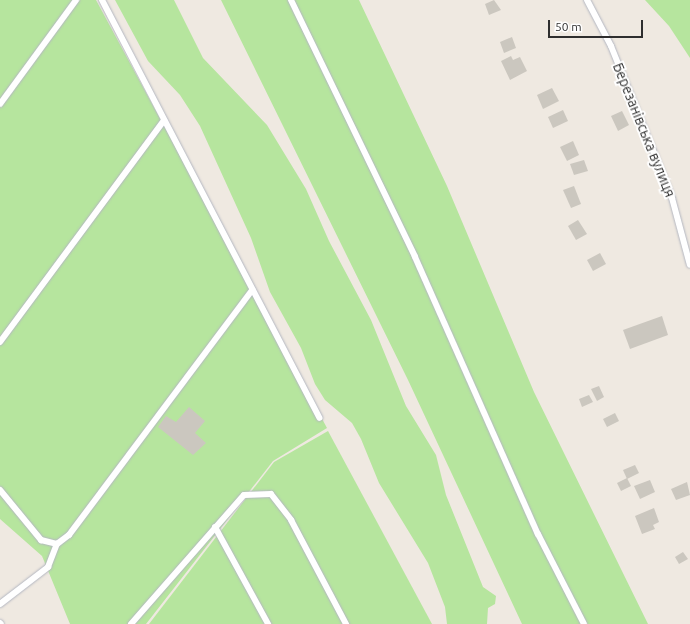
<!DOCTYPE html>
<html>
<head>
<meta charset="utf-8">
<style>
	body { margin:0 }
	#map { position:relative; width:690px; height:624px; overflow:hidden; background:#efe9e1; font-family:Ubuntu,sans-serif }
	div>[style] { position:absolute }
	.green>* { inset:0; background:#b6e59e }
	.building>* { inset:0; background:#cbc7bf }
	.roads { filter:drop-shadow(0 0 1px #b4b7c1) drop-shadow(0 0 1px #b4b7c1) }
	.lane>* { height:6px; margin:-3px; padding:0 3px; transform-origin:3px; border-radius:3px; background:#fff }
	span { translate:-50% -50%; white-space:nowrap; text-align:center; line-height:1.15; -webkit-text-stroke:4px #fff; paint-order:stroke }
	.street-label { font-size:14px; color:#2e2e2e }
	.scale { position:absolute; left:548px; top:20px; width:95px; height:18px; box-sizing:border-box; border:2px solid #2e2e2e; border-top:0; padding-left:5px; font-size:12px; line-height:14px; white-space:nowrap; color:#2e2e2e; -webkit-text-stroke:3px #fff; paint-order:stroke }
</style>
</head>
<body>
<div id="map">
	<div class="green">
		<div style="clip-path:polygon(0 0,96px 0,327px 428px,273px 461px,146px 624px,70px 624px,42px 556px,0 519px)"></div>
		<div style="clip-path:polygon(115px 0,174px 0,203px 58px,267px 125px,306px 189px,329px 241px,371px 320px,406px 406px,436px 455px,446px 495px,483px 587px,496px 596px,495px 604px,488px 608px,487px 624px,447px 624px,445px 607px,428px 563px,379px 483px,361px 439px,352px 423px,325px 400px,315px 384px,301px 348px,270px 292px,251px 238px,200px 126px,180px 95px,148px 61px)"></div>
		<div style="clip-path:polygon(221px 0,359px 0,447px 186px,534px 392px,648px 624px,522px 624px,408px 380px)"></div>
		<div style="clip-path:polygon(645px 0,690px 0,690px 58px,669px 26px)"></div>
		<div style="clip-path:polygon(328px 431px,432px 624px,149px 624px,274px 462px)"></div>
	</div>
	<div class="building">
		<div style="clip-path:polygon(494px 0,501px 10px,489px 15px,485px 4px)"></div>
		<div style="clip-path:polygon(512px 37px,516px 48px,504px 53px,500px 42px)"></div>
		<div style="clip-path:polygon(511px 56px,513px 60px,520px 57px,527px 71px,510px 80px,501px 61px)"></div>
		<div style="clip-path:polygon(552px 88px,559px 101px,543px 109px,537px 95px)"></div>
		<div style="clip-path:polygon(563px 110px,568px 121px,553px 128px,548px 117px)"></div>
		<div style="clip-path:polygon(622px 111px,629px 125px,618px 131px,611px 116px)"></div>
		<div style="clip-path:polygon(573px 141px,579px 155px,567px 161px,560px 147px)"></div>
		<div style="clip-path:polygon(584px 160px,588px 171px,574px 175px,570px 164px)"></div>
		<div style="clip-path:polygon(574px 186px,581px 204px,571px 208px,563px 190px)"></div>
		<div style="clip-path:polygon(578px 220px,587px 234px,576px 240px,568px 226px)"></div>
		<div style="clip-path:polygon(600px 253px,606px 264px,593px 271px,587px 260px)"></div>
		<div style="clip-path:polygon(662px 316px,668px 335px,630px 349px,623px 330px)"></div>
		<div style="clip-path:polygon(599px 386px,604px 397px,597px 401px,591px 389px)"></div>
		<div style="clip-path:polygon(589px 395px,593px 402px,582px 407px,579px 399px)"></div>
		<div style="clip-path:polygon(189px 407px,205px 421px,195px 433px,206px 443px,193px 455px,158px 427px,166px 416px,176px 422px)"></div>
		<div style="clip-path:polygon(615px 413px,619px 421px,607px 427px,603px 419px)"></div>
		<div style="clip-path:polygon(635px 465px,639px 473px,627px 479px,623px 470px)"></div>
		<div style="clip-path:polygon(627px 478px,631px 486px,621px 491px,617px 483px)"></div>
		<div style="clip-path:polygon(650px 480px,655px 492px,640px 499px,634px 486px)"></div>
		<div style="clip-path:polygon(687px 482px,690px 495px,676px 500px,671px 489px)"></div>
		<div style="clip-path:polygon(654px 508px,659px 522px,653px 525px,655px 529px,642px 534px,635px 516px)"></div>
		<div style="clip-path:polygon(683px 552px,688px 559px,679px 564px,675px 557px)"></div>
	</div>
	<div class="roads">
		<div class="lane">
			<div style="left:102px;top:0;width:471px;rotate:62.5deg"></div>
			<div style="left:291px;top:0;width:285px;rotate:64.2deg"></div>
			<div style="left:415px;top:257px;width:303px;rotate:66.1deg"></div>
			<div style="left:538px;top:534px;width:101px;rotate:62.9deg"></div>
			<div style="left:587px;top:0;width:52px;rotate:62.4deg"></div>
			<div style="left:611px;top:46px;width:164px;rotate:68.1deg"></div>
			<div style="left:672px;top:198px;width:69px;rotate:75deg"></div>
			<div style="left:0;top:104px;width:129px;rotate:-53.8deg"></div>
			<div style="left:0;top:342px;width:276px;rotate:-53.5deg"></div>
			<div style="left:0;top:490px;width:65px;rotate:50.6deg"></div>
			<div style="left:41px;top:540px;width:16px;rotate:14deg"></div>
			<div style="left:57px;top:544px;width:15px;rotate:-37deg"></div>
			<div style="left:69px;top:535px;width:306px;rotate:-53.2deg"></div>
			<div style="left:215px;top:527px;width:111px;rotate:61.3deg"></div>
			<div style="left:0;top:604px;width:61px;rotate:-37.6deg"></div>
			<div style="left:48px;top:567px;width:25px;rotate:-69deg"></div>
			<div style="left:0;top:623px;width:1px;rotate:45deg"></div>
			<div style="left:131px;top:624px;width:171px;rotate:-48.8deg"></div>
			<div style="left:244px;top:495px;width:27px;rotate:-2deg"></div>
			<div style="left:271px;top:494px;width:33px;rotate:52deg"></div>
			<div style="left:291px;top:520px;width:118px;rotate:62.1deg"></div>
		</div>
	</div>
	<div class="street-label">
		<span style="left:644px;top:130px;rotate:68deg">Березанівська вулиця</span>
	</div>
	<div class="scale">50 m</div>
</div>
</body>
</html>
